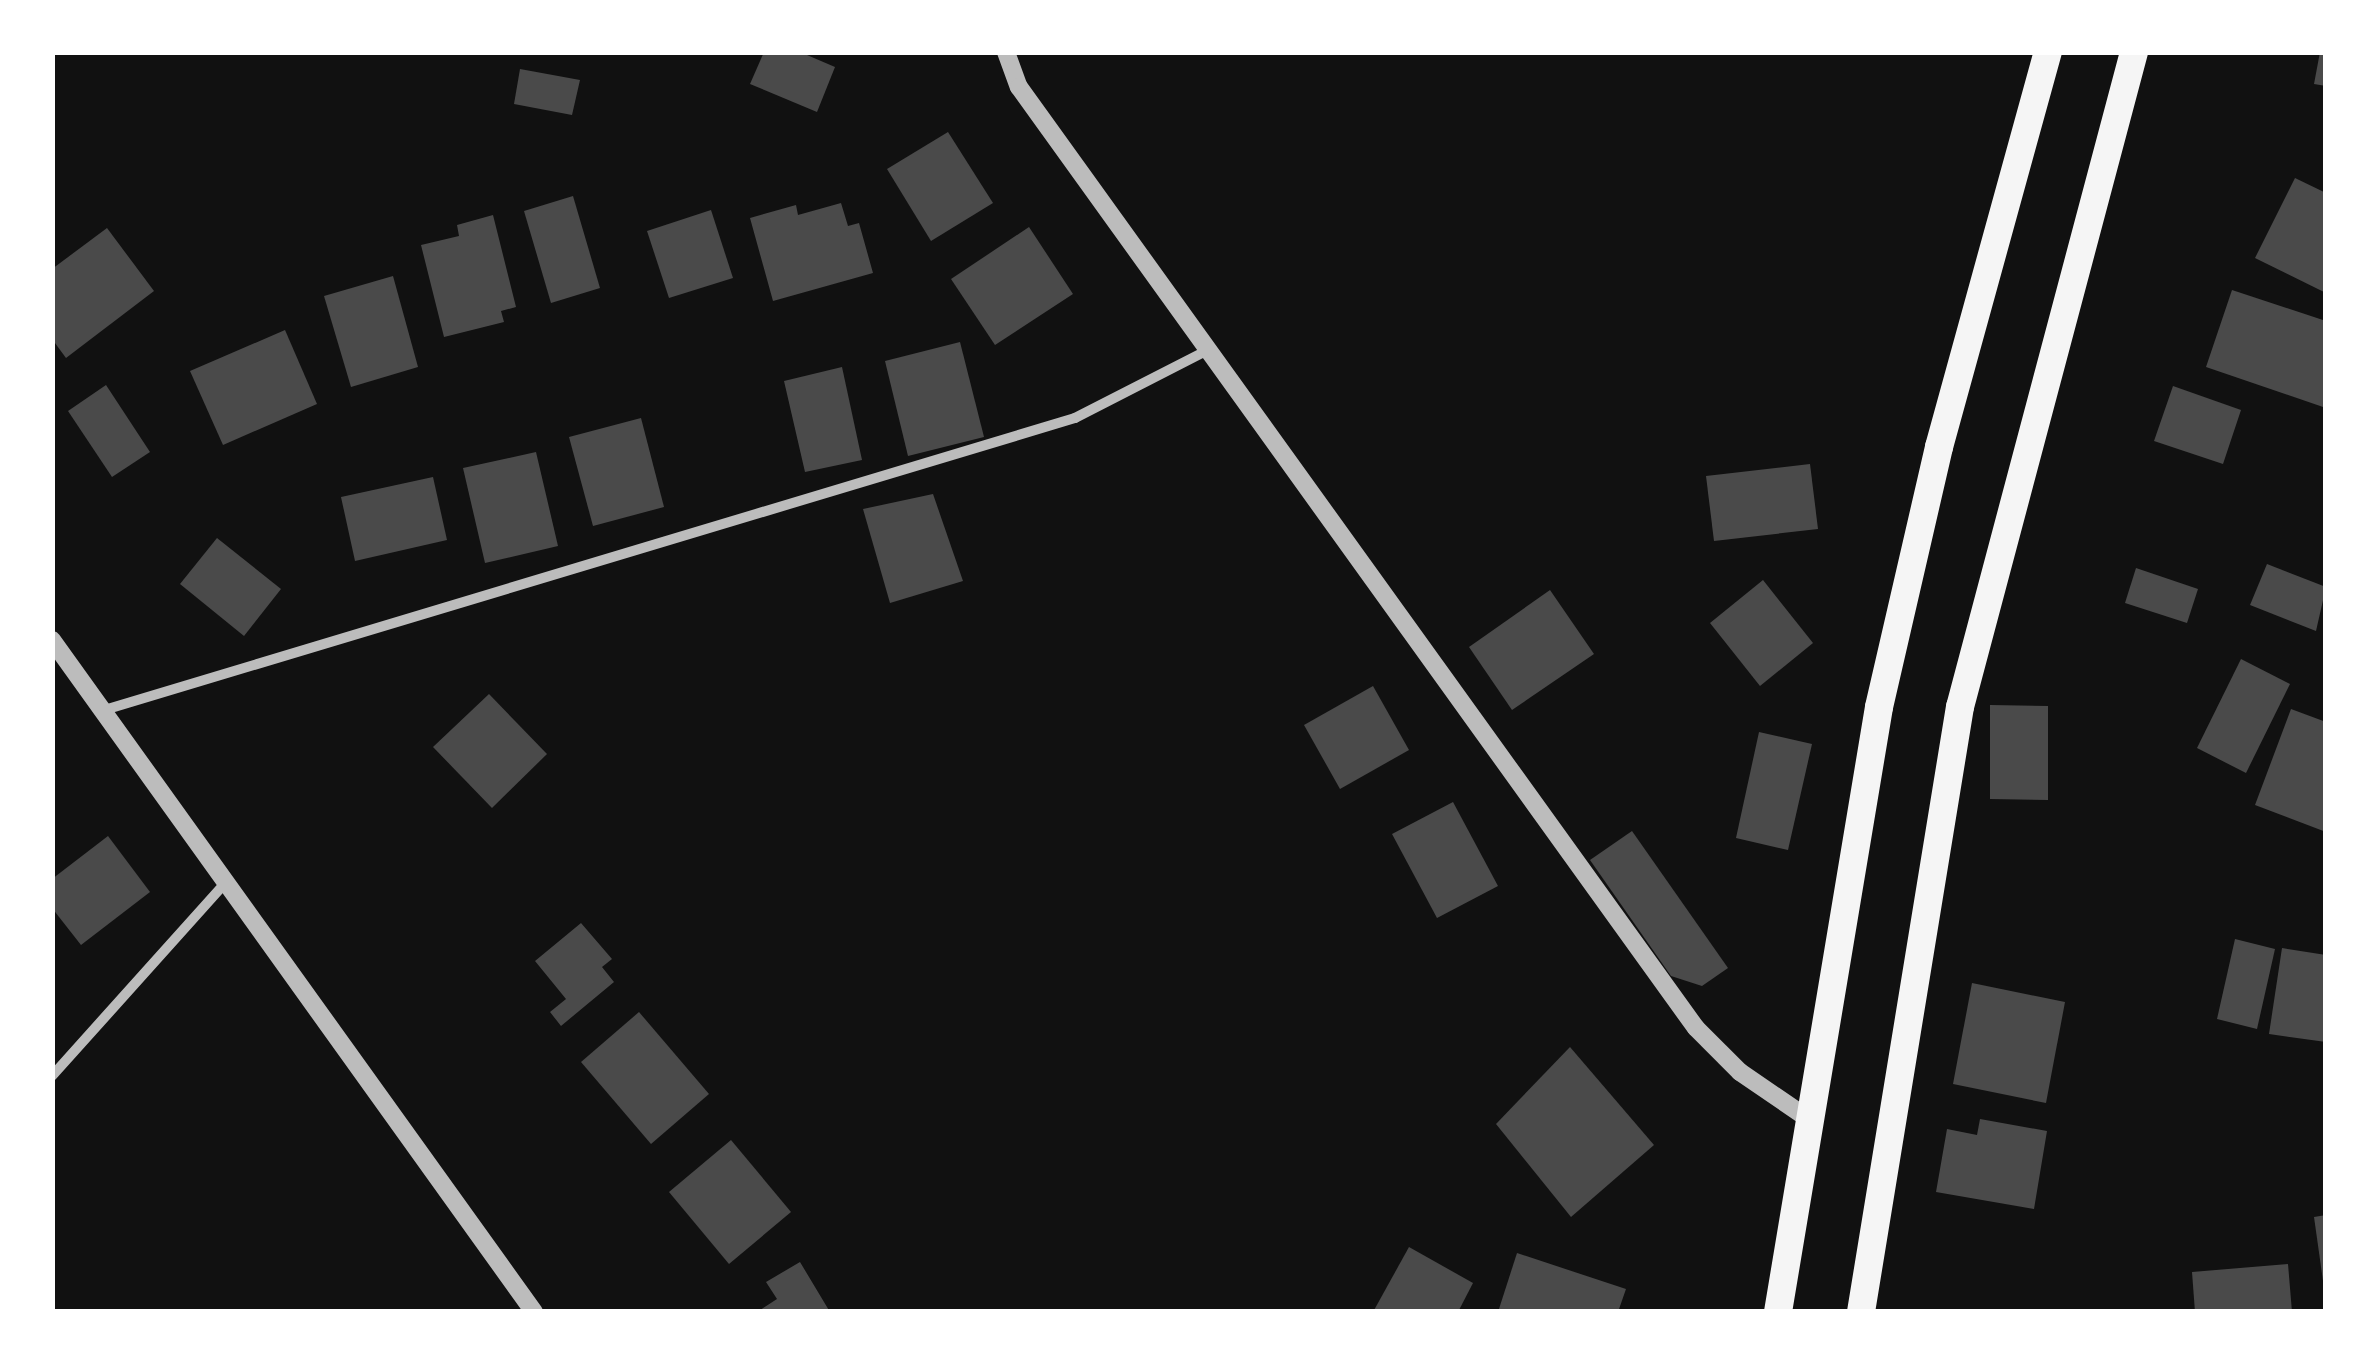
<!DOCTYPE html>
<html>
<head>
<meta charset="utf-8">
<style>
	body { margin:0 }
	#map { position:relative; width:2378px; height:1364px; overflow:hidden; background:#111; font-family:Figtree,sans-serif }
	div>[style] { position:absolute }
	.building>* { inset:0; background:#4a4a4a }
	.minor>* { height:10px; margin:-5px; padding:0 5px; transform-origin:5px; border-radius:5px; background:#bcbcbc }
	.tertiary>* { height:18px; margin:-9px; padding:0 9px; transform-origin:9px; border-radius:9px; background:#bcbcbc }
	.trunk>* { height:28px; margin:-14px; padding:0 14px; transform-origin:14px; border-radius:14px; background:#f5f5f5 }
	span { translate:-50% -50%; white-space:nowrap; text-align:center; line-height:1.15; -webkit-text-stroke:8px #fff; paint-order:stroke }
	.frame { position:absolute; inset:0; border:55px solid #fff; pointer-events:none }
</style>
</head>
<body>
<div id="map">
	<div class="building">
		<div style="clip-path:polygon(764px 52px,800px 52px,835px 67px,817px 112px,750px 84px)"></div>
		<div style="clip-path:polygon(2320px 52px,2326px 52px,2326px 86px,2314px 84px)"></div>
		<div style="clip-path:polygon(520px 69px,580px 80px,572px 115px,514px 104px)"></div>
		<div style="clip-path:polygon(948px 132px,993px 203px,931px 241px,887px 169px)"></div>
		<div style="clip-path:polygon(2295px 178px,2326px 193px,2326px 293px,2255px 258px)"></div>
		<div style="clip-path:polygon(573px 196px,600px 288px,551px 303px,524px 211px)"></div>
		<div style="clip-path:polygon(841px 203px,848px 226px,859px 223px,873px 273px,773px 301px,750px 218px,796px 205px,798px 215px)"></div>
		<div style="clip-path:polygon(711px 210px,733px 278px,669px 298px,647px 231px)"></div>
		<div style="clip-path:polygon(493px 215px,516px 307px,501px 311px,504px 322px,444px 337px,421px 245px,459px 236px,457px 225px)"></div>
		<div style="clip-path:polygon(1029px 227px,1073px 294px,995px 345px,951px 279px)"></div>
		<div style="clip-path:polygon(107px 228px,154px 291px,66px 358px,52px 339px,52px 269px)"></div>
		<div style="clip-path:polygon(393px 276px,418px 367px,351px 387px,324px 296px)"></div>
		<div style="clip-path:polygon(2232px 290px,2326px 321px,2326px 408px,2206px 367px)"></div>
		<div style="clip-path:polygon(285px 330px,317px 404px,223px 445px,190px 371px)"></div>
		<div style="clip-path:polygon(960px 342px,984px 437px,908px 456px,885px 361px)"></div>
		<div style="clip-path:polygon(842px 367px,862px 460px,805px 472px,784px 381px)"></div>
		<div style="clip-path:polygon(106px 385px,150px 452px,112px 477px,68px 411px)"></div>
		<div style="clip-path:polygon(2173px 386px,2241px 410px,2223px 464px,2154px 441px)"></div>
		<div style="clip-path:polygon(641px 418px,664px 507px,593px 526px,569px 437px)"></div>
		<div style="clip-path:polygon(536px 452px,558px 546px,485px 563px,463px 468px)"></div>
		<div style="clip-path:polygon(1810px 464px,1818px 529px,1714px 541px,1706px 476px)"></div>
		<div style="clip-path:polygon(433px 477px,447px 540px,355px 561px,341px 497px)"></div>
		<div style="clip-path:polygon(933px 494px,963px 581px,890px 603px,863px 509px)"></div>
		<div style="clip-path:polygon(217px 538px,281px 589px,244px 636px,180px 584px)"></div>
		<div style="clip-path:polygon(2267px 564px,2326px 587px,2316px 631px,2250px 605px)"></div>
		<div style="clip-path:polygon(2136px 568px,2198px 589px,2187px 623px,2125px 603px)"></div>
		<div style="clip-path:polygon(1763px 580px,1813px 643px,1760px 686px,1710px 623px)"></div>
		<div style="clip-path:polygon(1550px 590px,1594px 654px,1512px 710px,1469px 647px)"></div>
		<div style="clip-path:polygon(2241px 659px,2290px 684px,2246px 773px,2197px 748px)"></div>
		<div style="clip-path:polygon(1373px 686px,1409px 750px,1340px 789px,1304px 725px)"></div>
		<div style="clip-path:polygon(489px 694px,547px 754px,492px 808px,433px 747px)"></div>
		<div style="clip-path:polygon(1990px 705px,2048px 706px,2048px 800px,1990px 799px)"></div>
		<div style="clip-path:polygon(2291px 709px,2326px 722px,2326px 832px,2255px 805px)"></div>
		<div style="clip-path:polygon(1759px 732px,1812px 744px,1788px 850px,1736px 838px)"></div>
		<div style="clip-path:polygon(1453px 802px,1498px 886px,1437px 918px,1392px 834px)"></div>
		<div style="clip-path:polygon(1632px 831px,1728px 968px,1702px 986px,1671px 976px,1590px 860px)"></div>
		<div style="clip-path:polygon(108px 836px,150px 892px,81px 945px,52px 908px,52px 879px)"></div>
		<div style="clip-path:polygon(581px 923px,612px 959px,602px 967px,614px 982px,561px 1026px,550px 1012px,566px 999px,535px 961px)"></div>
		<div style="clip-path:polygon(2235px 939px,2275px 949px,2257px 1029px,2217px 1019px)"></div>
		<div style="clip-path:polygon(2282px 948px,2326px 955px,2326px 1042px,2269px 1034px)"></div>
		<div style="clip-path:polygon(1972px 983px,2065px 1002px,2046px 1103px,1953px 1084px)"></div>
		<div style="clip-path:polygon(639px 1012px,709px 1094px,651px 1144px,581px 1062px)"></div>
		<div style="clip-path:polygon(1570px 1047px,1654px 1145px,1571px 1217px,1496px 1124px)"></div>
		<div style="clip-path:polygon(1980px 1119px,2047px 1131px,2034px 1209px,1936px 1192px,1947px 1129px,1977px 1135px)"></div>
		<div style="clip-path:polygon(731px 1140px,791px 1212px,729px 1264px,669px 1192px)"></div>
		<div style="clip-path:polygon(2326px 1215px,2326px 1281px,2323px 1281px,2314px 1217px)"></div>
		<div style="clip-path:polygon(1409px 1247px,1473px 1283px,1458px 1312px,1373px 1312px)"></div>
		<div style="clip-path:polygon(1517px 1253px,1626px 1289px,1618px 1312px,1498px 1312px)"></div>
		<div style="clip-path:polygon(800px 1262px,830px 1312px,757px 1312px,777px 1299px,766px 1282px)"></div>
		<div style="clip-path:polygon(2288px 1264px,2292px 1312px,2195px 1312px,2192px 1272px)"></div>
	</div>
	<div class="minor">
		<div style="left:101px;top:711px;width:1017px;rotate:-16.74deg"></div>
		<div style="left:1075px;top:418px;width:149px;rotate:-27.1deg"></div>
		<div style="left:52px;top:1076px;width:258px;rotate:-48.1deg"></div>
	</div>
	<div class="tertiary">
		<div style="left:1006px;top:52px;width:37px;rotate:70deg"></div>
		<div style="left:1019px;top:87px;width:1159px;rotate:54.27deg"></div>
		<div style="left:1696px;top:1028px;width:62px;rotate:45deg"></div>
		<div style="left:1740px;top:1072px;width:85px;rotate:34.4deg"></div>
		<div style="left:52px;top:640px;width:827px;rotate:54.35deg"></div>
	</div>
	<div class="trunk">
		<div style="left:1778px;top:1312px;width:613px;rotate:-80.52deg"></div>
		<div style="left:1879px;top:707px;width:267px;rotate:-77deg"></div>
		<div style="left:1939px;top:447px;width:410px;rotate:-74.6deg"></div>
		<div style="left:1861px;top:1312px;width:613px;rotate:-80.71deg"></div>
		<div style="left:1960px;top:707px;width:678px;rotate:-75.12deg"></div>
	</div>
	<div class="frame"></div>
</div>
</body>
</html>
